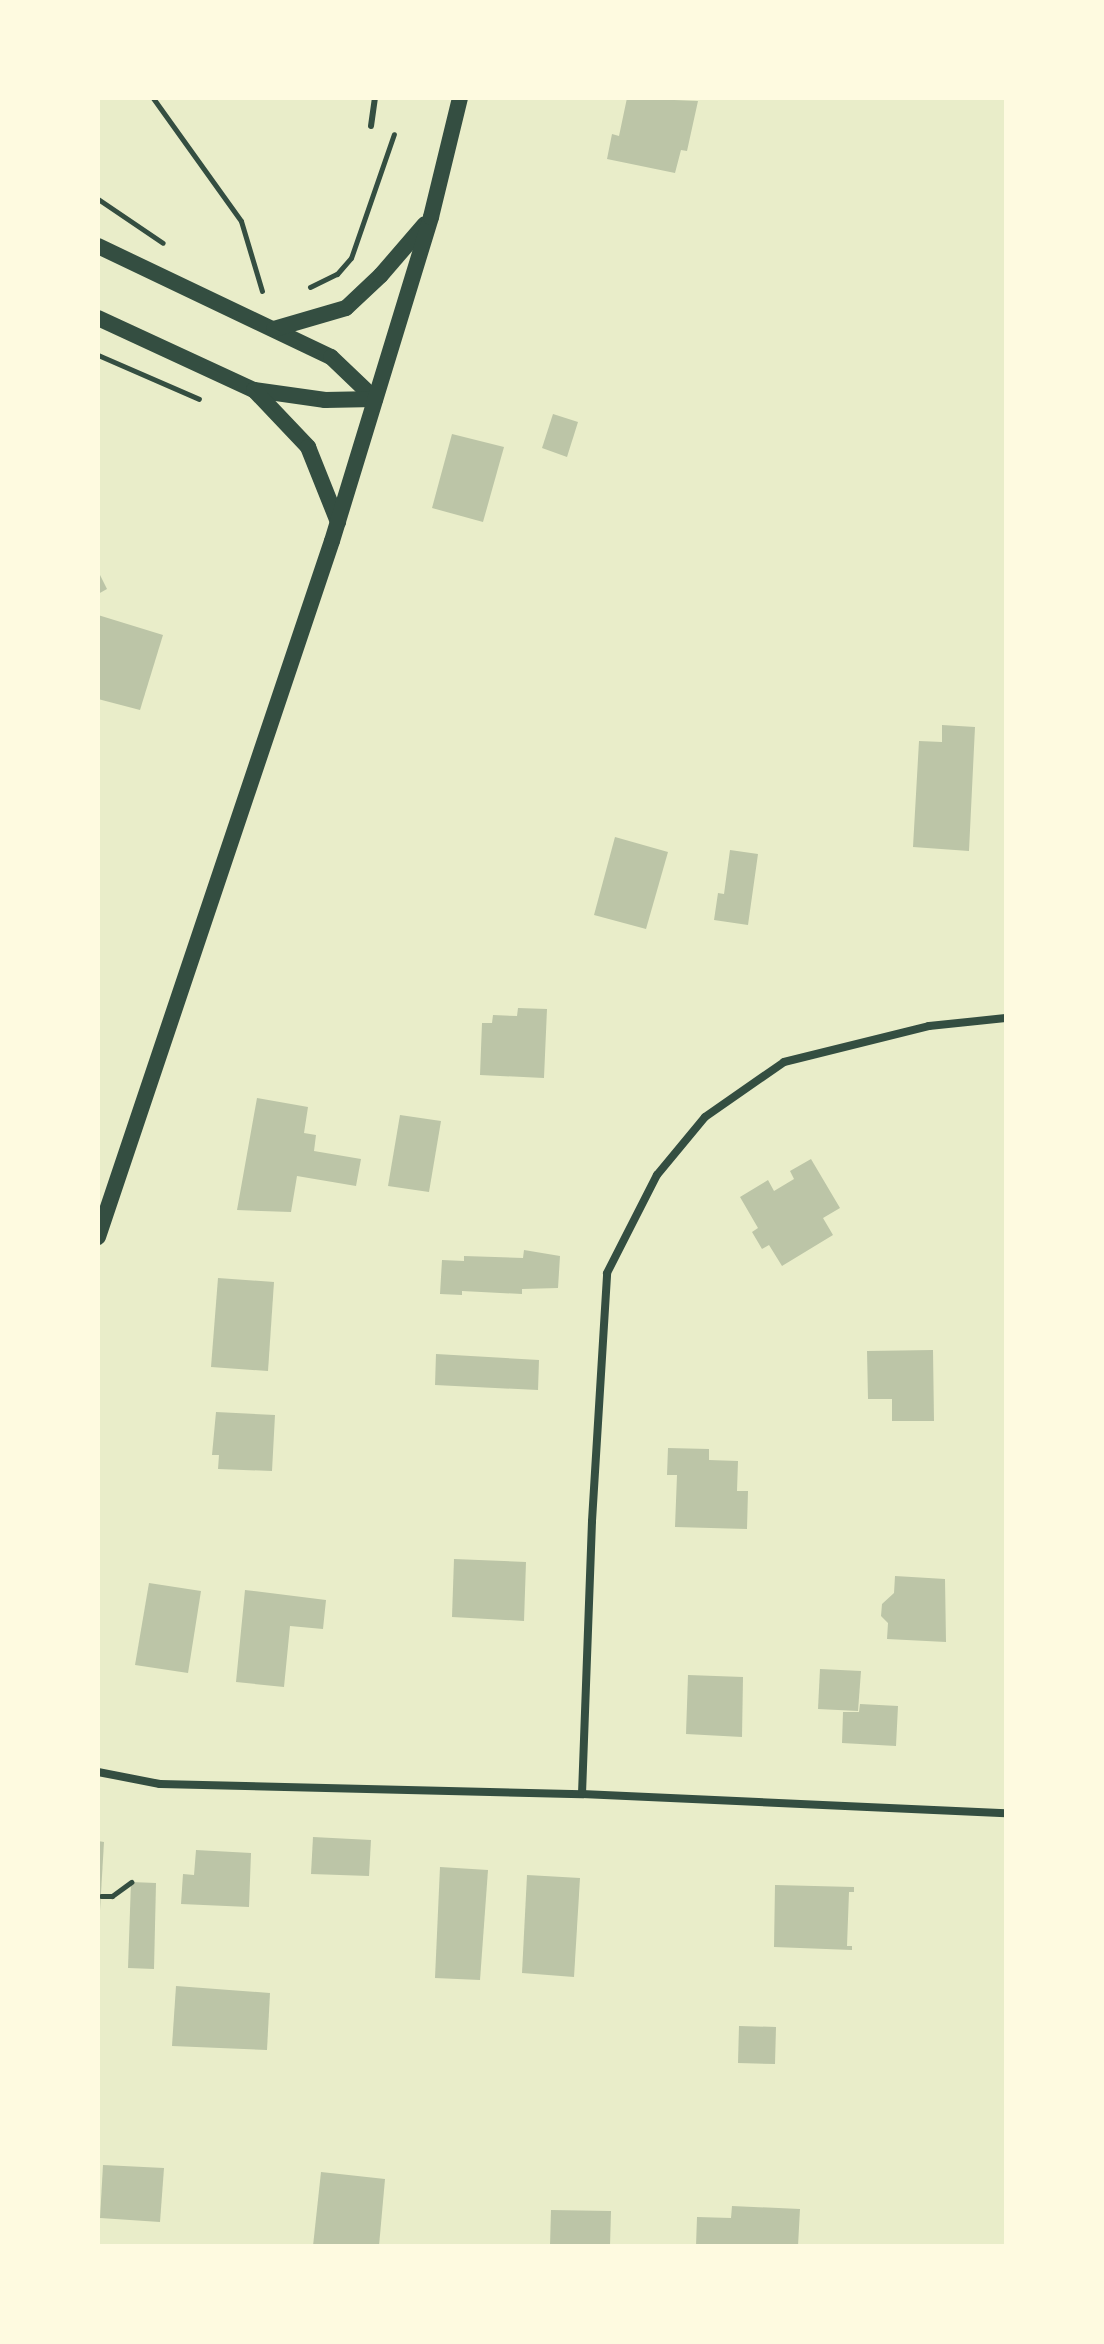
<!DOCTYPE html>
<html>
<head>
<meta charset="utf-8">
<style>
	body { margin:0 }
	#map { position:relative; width:1104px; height:2344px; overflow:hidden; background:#e9edc9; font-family:Poppins,sans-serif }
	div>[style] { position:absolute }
	.building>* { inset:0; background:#bcc5a7 }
	.path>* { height:5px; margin:-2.5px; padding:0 2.5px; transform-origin:2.5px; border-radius:2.5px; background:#344e41 }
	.service>* { height:6px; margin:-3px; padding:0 3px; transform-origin:3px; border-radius:3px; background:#344e41 }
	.minor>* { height:8px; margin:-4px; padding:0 4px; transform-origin:4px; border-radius:4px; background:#344e41 }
	.secondary>* { height:16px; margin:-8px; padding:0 8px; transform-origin:8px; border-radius:8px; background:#344e41 }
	span { translate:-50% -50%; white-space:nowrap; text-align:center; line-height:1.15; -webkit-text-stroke:6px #fefae0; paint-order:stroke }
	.frame { position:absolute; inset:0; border:100px solid #fefae0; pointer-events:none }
</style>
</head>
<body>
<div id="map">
	<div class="building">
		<div style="clip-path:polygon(627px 98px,698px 101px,687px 151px,681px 150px,675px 173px,607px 159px,612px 134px,619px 136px)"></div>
		<div style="clip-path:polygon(553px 414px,578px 422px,567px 457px,542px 448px)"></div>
		<div style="clip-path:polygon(452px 434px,504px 447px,483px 522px,432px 508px)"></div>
		<div style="clip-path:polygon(98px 571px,107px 589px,98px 594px)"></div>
		<div style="clip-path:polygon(98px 615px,163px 635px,140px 710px,98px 699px)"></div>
		<div style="clip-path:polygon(942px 725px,975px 727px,969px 851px,913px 847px,919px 741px,942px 742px)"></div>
		<div style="clip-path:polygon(615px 837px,668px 852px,646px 929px,594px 915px)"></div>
		<div style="clip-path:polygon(730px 850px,758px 854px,748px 925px,714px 920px,718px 893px,724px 894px)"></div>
		<div style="clip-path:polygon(518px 1008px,547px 1009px,544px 1078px,480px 1075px,482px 1023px,492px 1023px,493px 1015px,517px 1016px)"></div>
		<div style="clip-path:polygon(257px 1098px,308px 1107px,304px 1133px,316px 1135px,314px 1151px,361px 1159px,356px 1186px,297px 1176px,291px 1212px,237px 1210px)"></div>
		<div style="clip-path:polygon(400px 1115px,441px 1121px,429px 1192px,388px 1186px)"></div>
		<div style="clip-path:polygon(811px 1159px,840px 1208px,823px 1218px,833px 1235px,782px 1266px,769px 1245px,762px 1249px,752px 1232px,758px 1228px,740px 1197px,768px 1180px,774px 1191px,794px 1179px,790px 1171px)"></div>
		<div style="clip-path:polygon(524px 1250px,560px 1256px,558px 1288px,522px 1289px,522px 1294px,462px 1291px,462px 1295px,440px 1294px,442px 1260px,464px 1261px,464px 1256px,523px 1258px)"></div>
		<div style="clip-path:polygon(218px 1278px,274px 1282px,268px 1371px,211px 1367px)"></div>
		<div style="clip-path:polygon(933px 1350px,934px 1421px,892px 1421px,892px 1399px,868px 1399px,867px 1351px)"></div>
		<div style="clip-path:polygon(436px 1354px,539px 1360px,538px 1390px,435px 1385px)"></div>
		<div style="clip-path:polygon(216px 1412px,275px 1415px,272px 1471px,218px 1469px,219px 1455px,212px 1455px)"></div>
		<div style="clip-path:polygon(668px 1448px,709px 1449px,709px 1460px,738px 1461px,737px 1491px,748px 1491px,747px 1529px,675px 1527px,677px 1475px,667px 1475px)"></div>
		<div style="clip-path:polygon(454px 1559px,526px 1562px,524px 1621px,452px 1617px)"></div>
		<div style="clip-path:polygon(895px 1576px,945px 1579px,946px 1642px,887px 1639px,888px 1623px,881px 1616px,882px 1604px,894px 1593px)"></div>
		<div style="clip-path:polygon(149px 1583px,201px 1591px,188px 1673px,135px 1665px)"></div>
		<div style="clip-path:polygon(245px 1590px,326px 1600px,323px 1629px,290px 1626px,284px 1687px,236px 1682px)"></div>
		<div style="clip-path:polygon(820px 1669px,861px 1671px,858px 1711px,818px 1709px)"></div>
		<div style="clip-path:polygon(688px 1675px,743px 1677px,742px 1737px,686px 1734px)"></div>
		<div style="clip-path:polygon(860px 1704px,898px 1706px,896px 1746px,842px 1743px,843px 1712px,859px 1712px)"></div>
		<div style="clip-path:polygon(313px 1837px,371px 1840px,369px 1876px,311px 1874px)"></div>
		<div style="clip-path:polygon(98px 1841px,104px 1842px,100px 1910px,98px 1910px)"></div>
		<div style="clip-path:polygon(196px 1850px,251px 1853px,249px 1907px,181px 1904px,183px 1874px,194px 1875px)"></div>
		<div style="clip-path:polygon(440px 1867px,488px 1870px,480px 1980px,435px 1978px)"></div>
		<div style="clip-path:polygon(527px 1875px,580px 1878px,574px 1977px,522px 1973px)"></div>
		<div style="clip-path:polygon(131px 1882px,156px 1883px,154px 1969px,128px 1968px)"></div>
		<div style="clip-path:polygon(775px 1885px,854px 1887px,854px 1892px,849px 1892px,847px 1946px,852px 1946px,852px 1950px,774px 1947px)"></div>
		<div style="clip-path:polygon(176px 1986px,270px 1993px,267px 2050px,172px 2046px)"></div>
		<div style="clip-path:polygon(739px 2026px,776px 2027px,775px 2064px,738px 2063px)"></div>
		<div style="clip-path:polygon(103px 2165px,164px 2168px,160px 2222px,100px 2218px)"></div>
		<div style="clip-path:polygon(321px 2172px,385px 2179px,379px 2246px,313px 2246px)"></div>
		<div style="clip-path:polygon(732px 2206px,800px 2209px,798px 2246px,696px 2246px,697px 2217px,731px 2218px)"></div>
		<div style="clip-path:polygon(551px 2210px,611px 2211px,610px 2246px,550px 2246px)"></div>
	</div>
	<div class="path">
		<div style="left:153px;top:98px;width:151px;rotate:54.4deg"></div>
		<div style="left:241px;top:221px;width:73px;rotate:73.3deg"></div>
		<div style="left:98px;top:199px;width:78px;rotate:34.1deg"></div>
		<div style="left:310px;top:287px;width:30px;rotate:-26deg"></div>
		<div style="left:337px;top:274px;width:21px;rotate:-49deg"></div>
		<div style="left:351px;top:258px;width:131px;rotate:-70.9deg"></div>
		<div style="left:98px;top:355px;width:110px;rotate:23.5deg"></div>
		<div style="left:101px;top:1896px;width:11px"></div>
		<div style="left:112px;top:1896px;width:24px;rotate:-36deg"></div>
	</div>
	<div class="service">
		<div style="left:371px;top:126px;width:28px;rotate:-82deg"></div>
	</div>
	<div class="minor">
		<div style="left:98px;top:1772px;width:63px;rotate:11deg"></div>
		<div style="left:160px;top:1784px;width:422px;rotate:1.4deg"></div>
		<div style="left:582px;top:1794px;width:424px;rotate:2.6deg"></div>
		<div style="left:582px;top:1794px;width:273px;rotate:-87.9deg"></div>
		<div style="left:592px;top:1521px;width:248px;rotate:-86.5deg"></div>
		<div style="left:607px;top:1273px;width:110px;rotate:-63deg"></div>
		<div style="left:657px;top:1175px;width:75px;rotate:-50.4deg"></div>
		<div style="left:705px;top:1117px;width:96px;rotate:-34.8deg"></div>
		<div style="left:784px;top:1062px;width:149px;rotate:-13.9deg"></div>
		<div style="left:929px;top:1026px;width:77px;rotate:-5.9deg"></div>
	</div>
	<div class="secondary">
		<div style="left:98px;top:246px;width:258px;rotate:25.5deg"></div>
		<div style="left:331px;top:357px;width:61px;rotate:43.7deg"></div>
		<div style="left:98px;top:318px;width:172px;rotate:24.8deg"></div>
		<div style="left:254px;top:390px;width:72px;rotate:8deg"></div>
		<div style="left:325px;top:400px;width:50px;rotate:-1.1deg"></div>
		<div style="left:274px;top:329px;width:75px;rotate:-16.3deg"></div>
		<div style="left:346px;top:308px;width:48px;rotate:-43.3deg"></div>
		<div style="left:381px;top:275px;width:67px;rotate:-49.2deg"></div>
		<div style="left:254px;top:390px;width:79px;rotate:46.5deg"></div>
		<div style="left:308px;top:447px;width:81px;rotate:68.2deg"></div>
		<div style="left:98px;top:1237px;width:734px;rotate:-71.42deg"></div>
		<div style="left:332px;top:541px;width:339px;rotate:-73deg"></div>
		<div style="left:431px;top:217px;width:122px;rotate:-76.3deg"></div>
	</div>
	<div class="frame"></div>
</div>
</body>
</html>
